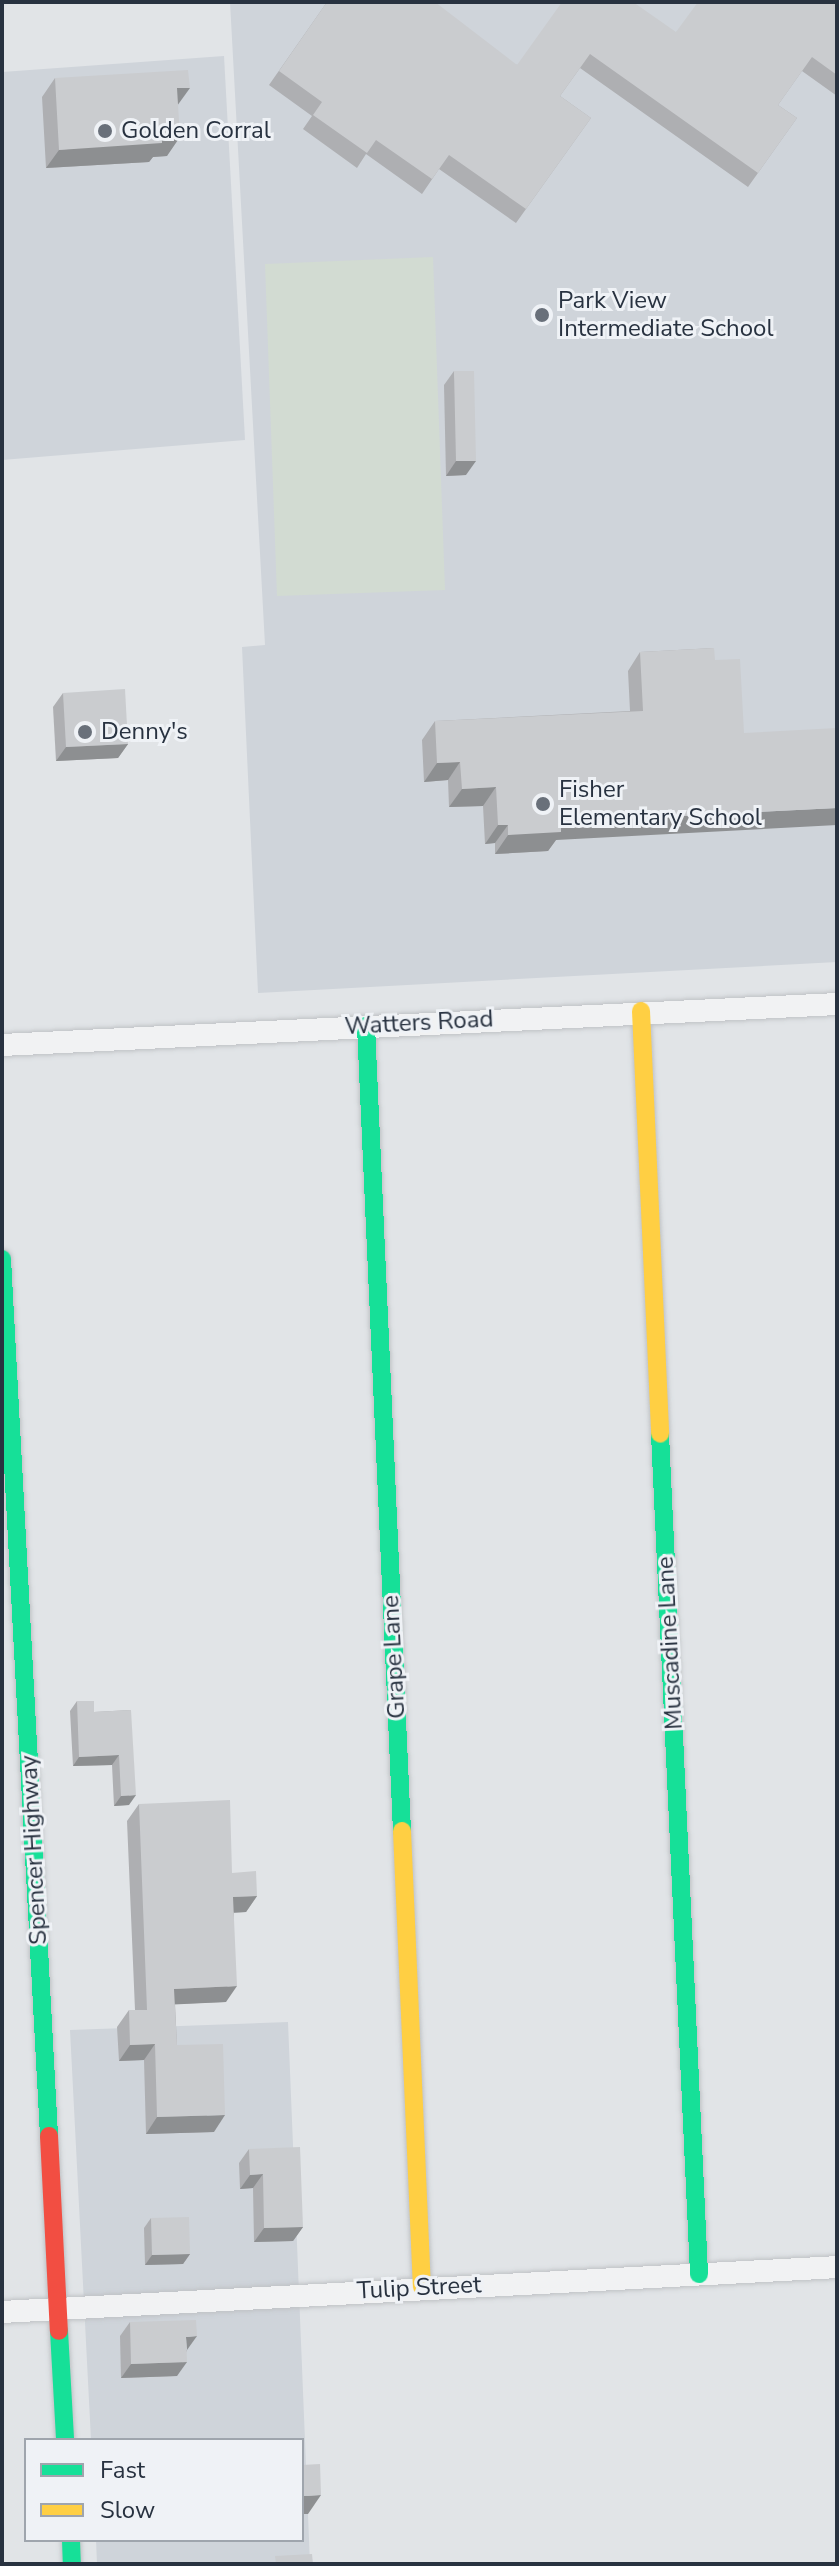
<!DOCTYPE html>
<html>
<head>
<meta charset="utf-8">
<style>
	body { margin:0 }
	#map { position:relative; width:839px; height:2566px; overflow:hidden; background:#e1e4e7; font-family:"Nunito Sans",sans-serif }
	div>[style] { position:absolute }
	.built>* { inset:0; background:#cfd4da }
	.green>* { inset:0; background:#d2dbd2 }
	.roads { filter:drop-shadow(0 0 2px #bfc2c5) drop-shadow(0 0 2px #bfc2c5) }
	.street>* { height:22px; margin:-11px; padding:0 11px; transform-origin:11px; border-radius:11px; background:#f1f2f3 }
	.fast>* { height:18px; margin:-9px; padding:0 9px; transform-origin:9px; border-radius:9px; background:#16e098 }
	.slow>* { height:18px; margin:-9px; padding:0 9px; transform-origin:9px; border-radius:9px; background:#ffcf43 }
	.jam>* { height:18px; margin:-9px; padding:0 9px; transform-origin:9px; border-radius:9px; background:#f24e42 }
	.wall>* { inset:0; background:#aeafb2 }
	.shaded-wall>* { inset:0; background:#8d8f91 }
	.building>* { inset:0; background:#cacccf }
	.dots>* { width:22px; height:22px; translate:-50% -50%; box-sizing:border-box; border:4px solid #eff2f6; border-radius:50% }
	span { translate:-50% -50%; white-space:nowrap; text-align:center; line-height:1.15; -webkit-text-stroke:6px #eff2f6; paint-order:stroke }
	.poi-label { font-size:24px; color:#283240 }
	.left { translate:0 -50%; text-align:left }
	.street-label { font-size:24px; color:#283240 }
	.frame { position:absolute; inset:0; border:4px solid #283240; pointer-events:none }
	.legend { position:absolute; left:24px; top:2438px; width:280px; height:104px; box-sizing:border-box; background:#eff2f6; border:2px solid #9fa5ad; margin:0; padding:10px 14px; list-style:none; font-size:24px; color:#283240 }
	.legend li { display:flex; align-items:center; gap:16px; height:40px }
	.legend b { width:40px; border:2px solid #9fa5ad }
</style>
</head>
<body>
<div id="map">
	<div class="built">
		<div style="clip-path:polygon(230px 2px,837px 2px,837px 962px,258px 993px,242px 647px,265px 645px)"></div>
		<div style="clip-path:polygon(224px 56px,245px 440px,2px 460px,2px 72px)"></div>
		<div style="clip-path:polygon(288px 2022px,310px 2564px,97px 2564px,96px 2540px,302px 2540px,302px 2440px,91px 2440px,70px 2030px)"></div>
	</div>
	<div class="green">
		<div style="clip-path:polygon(433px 257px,445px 590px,277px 596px,265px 264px)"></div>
	</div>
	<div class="roads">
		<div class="street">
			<div style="left:2px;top:1045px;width:836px;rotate:-2.81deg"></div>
			<div style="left:2px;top:2312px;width:836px;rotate:-3.08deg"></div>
		</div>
		<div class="fast">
			<div style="left:366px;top:1026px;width:806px;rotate:87.44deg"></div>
			<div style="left:2px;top:1259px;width:878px;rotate:86.93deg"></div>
			<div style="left:660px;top:1434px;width:841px;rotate:87.34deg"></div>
			<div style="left:59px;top:2331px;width:109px;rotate:86.8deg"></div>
			<div style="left:71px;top:2540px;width:24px;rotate:88deg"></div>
		</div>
		<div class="slow">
			<div style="left:641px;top:1011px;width:423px;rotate:87.4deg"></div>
			<div style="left:402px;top:1831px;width:456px;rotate:87.5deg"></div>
		</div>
		<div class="jam">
			<div style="left:49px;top:2136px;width:195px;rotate:87.1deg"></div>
		</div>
	</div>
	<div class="wall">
		<div style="clip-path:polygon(327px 2px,517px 65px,676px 32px,837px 2px,837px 96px,802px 71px,778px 105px,797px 118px,748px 187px,580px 68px,560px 96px,591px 118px,516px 223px,439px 169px,422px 194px,366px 154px,357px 168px,303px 129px,312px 116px,269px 85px)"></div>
		<div style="clip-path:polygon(55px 78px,178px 105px,167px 156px,153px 157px,149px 162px,46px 168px,42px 97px)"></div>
		<div style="clip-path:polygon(454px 371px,466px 475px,446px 476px,444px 385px)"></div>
		<div style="clip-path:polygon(714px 648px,556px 840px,548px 851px,495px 854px,495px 843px,485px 844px,483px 806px,449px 807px,448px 780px,424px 782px,422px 740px,435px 721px,630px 711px,628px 671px,640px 652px)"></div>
		<div style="clip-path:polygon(63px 693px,128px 744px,118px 758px,56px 761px,53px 707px)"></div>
		<div style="clip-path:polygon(77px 1701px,94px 1712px,131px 1710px,129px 1805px,114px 1806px,112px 1765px,73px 1766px,70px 1711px)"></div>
		<div style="clip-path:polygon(139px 1804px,232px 1873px,257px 1896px,246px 1912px,234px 1913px,226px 2002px,175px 2004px,177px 2045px,214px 2132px,146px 2134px,144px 2060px,119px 2061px,117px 2027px,129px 2010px,135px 2010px,127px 1821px)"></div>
		<div style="clip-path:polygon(249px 2149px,303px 2227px,293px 2241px,254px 2242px,253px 2188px,240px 2189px,239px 2163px)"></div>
		<div style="clip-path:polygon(151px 2218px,190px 2254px,183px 2264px,145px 2265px,144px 2228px)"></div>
		<div style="clip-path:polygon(130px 2322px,187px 2350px,177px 2376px,121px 2378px,120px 2336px)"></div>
	</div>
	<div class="shaded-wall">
		<div style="clip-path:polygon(177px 88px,190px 88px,177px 106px)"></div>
		<div style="clip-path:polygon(180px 137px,167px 156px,153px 157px,149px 162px,46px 168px,59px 150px)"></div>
		<div style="clip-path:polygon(456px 461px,476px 461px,466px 475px,446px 476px)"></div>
		<div style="clip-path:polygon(128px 744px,118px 758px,56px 761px,66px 747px)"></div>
		<div style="clip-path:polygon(460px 762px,448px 780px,424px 782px,437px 763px)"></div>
		<div style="clip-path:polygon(496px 787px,483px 806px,449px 807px,462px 789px)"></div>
		<div style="clip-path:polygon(837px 808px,837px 825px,556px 840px,548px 851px,495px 854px,508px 835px,561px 822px)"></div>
		<div style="clip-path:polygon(498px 825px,508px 825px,495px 843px,485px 844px)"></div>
		<div style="clip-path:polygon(119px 1755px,112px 1765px,73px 1766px,79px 1757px)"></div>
		<div style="clip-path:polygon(136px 1795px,129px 1805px,114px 1806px,121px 1796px)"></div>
		<div style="clip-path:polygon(257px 1896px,246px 1912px,221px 1913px,233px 1897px)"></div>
		<div style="clip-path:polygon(237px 1986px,226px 2002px,163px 2005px,174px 1989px)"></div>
		<div style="clip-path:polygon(155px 2044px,144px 2060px,119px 2061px,130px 2045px)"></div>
		<div style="clip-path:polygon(225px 2115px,214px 2132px,146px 2134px,157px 2117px)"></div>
		<div style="clip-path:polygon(263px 2174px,253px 2188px,240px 2189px,250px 2175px)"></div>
		<div style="clip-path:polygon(303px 2227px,293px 2241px,254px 2242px,264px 2228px)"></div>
		<div style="clip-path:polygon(190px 2254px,183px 2264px,145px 2265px,152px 2255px)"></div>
		<div style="clip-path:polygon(197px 2336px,187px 2350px,186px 2337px)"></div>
		<div style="clip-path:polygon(187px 2362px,177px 2376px,121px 2378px,131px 2364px)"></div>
		<div style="clip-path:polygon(321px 2495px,308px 2514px,302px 2514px,302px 2496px)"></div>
	</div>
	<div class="building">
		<div style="clip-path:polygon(327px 2px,435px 2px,517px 65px,562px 2px,633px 2px,676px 32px,698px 2px,837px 2px,837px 75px,812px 57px,778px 105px,797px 118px,758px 173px,590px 54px,560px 96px,591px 118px,526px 209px,449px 155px,432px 179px,376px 140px,367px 153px,313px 115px,322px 102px,279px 71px)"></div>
		<div style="clip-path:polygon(188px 70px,190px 88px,177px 88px,180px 137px,162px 138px,162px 143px,59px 150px,55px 78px)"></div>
		<div style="clip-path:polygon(454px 371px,474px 371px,476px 461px,456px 461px)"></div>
		<div style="clip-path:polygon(714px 648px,715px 660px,740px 659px,744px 733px,837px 728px,837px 808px,561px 822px,561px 832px,508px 835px,508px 825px,498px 825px,496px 787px,462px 789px,460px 762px,437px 763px,435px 721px,643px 711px,640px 652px)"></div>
		<div style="clip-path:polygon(125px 689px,128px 744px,66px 747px,63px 693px)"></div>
		<div style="clip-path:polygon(77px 1701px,94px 1701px,94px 1712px,131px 1710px,136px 1795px,121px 1796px,119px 1755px,79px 1757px)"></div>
		<div style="clip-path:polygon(230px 1800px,232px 1873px,256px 1871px,257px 1896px,233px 1897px,237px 1986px,174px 1989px,177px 2045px,223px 2044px,225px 2115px,157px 2117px,155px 2044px,130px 2045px,129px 2010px,147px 2010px,139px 1804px)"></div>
		<div style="clip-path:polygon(300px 2147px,303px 2227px,264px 2228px,263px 2174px,250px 2175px,249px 2149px)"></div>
		<div style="clip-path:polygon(189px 2217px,190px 2254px,152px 2255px,151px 2218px)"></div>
		<div style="clip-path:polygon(196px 2320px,197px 2336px,186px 2337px,187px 2362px,131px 2364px,130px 2322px)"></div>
		<div style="clip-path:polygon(320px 2464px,321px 2495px,302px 2496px,302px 2465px)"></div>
		<div style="clip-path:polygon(312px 2554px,313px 2564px,276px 2564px,275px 2556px)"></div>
	</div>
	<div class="dots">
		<div style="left:105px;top:131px;background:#69707a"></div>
		<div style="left:542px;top:315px;background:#69707a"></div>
		<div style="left:85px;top:732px;background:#69707a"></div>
		<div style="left:543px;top:804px;background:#69707a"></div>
	</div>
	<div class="poi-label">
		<span class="left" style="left:121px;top:131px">Golden Corral</span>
		<span class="left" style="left:558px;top:315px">Park View<br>Intermediate School</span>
		<span class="left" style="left:101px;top:732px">Denny's</span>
		<span class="left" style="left:559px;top:804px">Fisher<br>Elementary School</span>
	</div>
	<div class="street-label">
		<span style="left:419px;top:1023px;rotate:-3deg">Watters Road</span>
		<span style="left:670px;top:1643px;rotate:-93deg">Muscadine Lane</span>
		<span style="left:394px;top:1657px;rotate:-93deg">Grape Lane</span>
		<span style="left:34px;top:1850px;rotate:-93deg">Spencer Highway</span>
		<span style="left:419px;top:2288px;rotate:-3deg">Tulip Street</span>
	</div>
	<div class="frame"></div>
	<ul class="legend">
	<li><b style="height:10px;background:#16e098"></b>Fast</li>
	<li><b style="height:10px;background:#ffcf43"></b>Slow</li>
	</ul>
</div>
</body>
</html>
